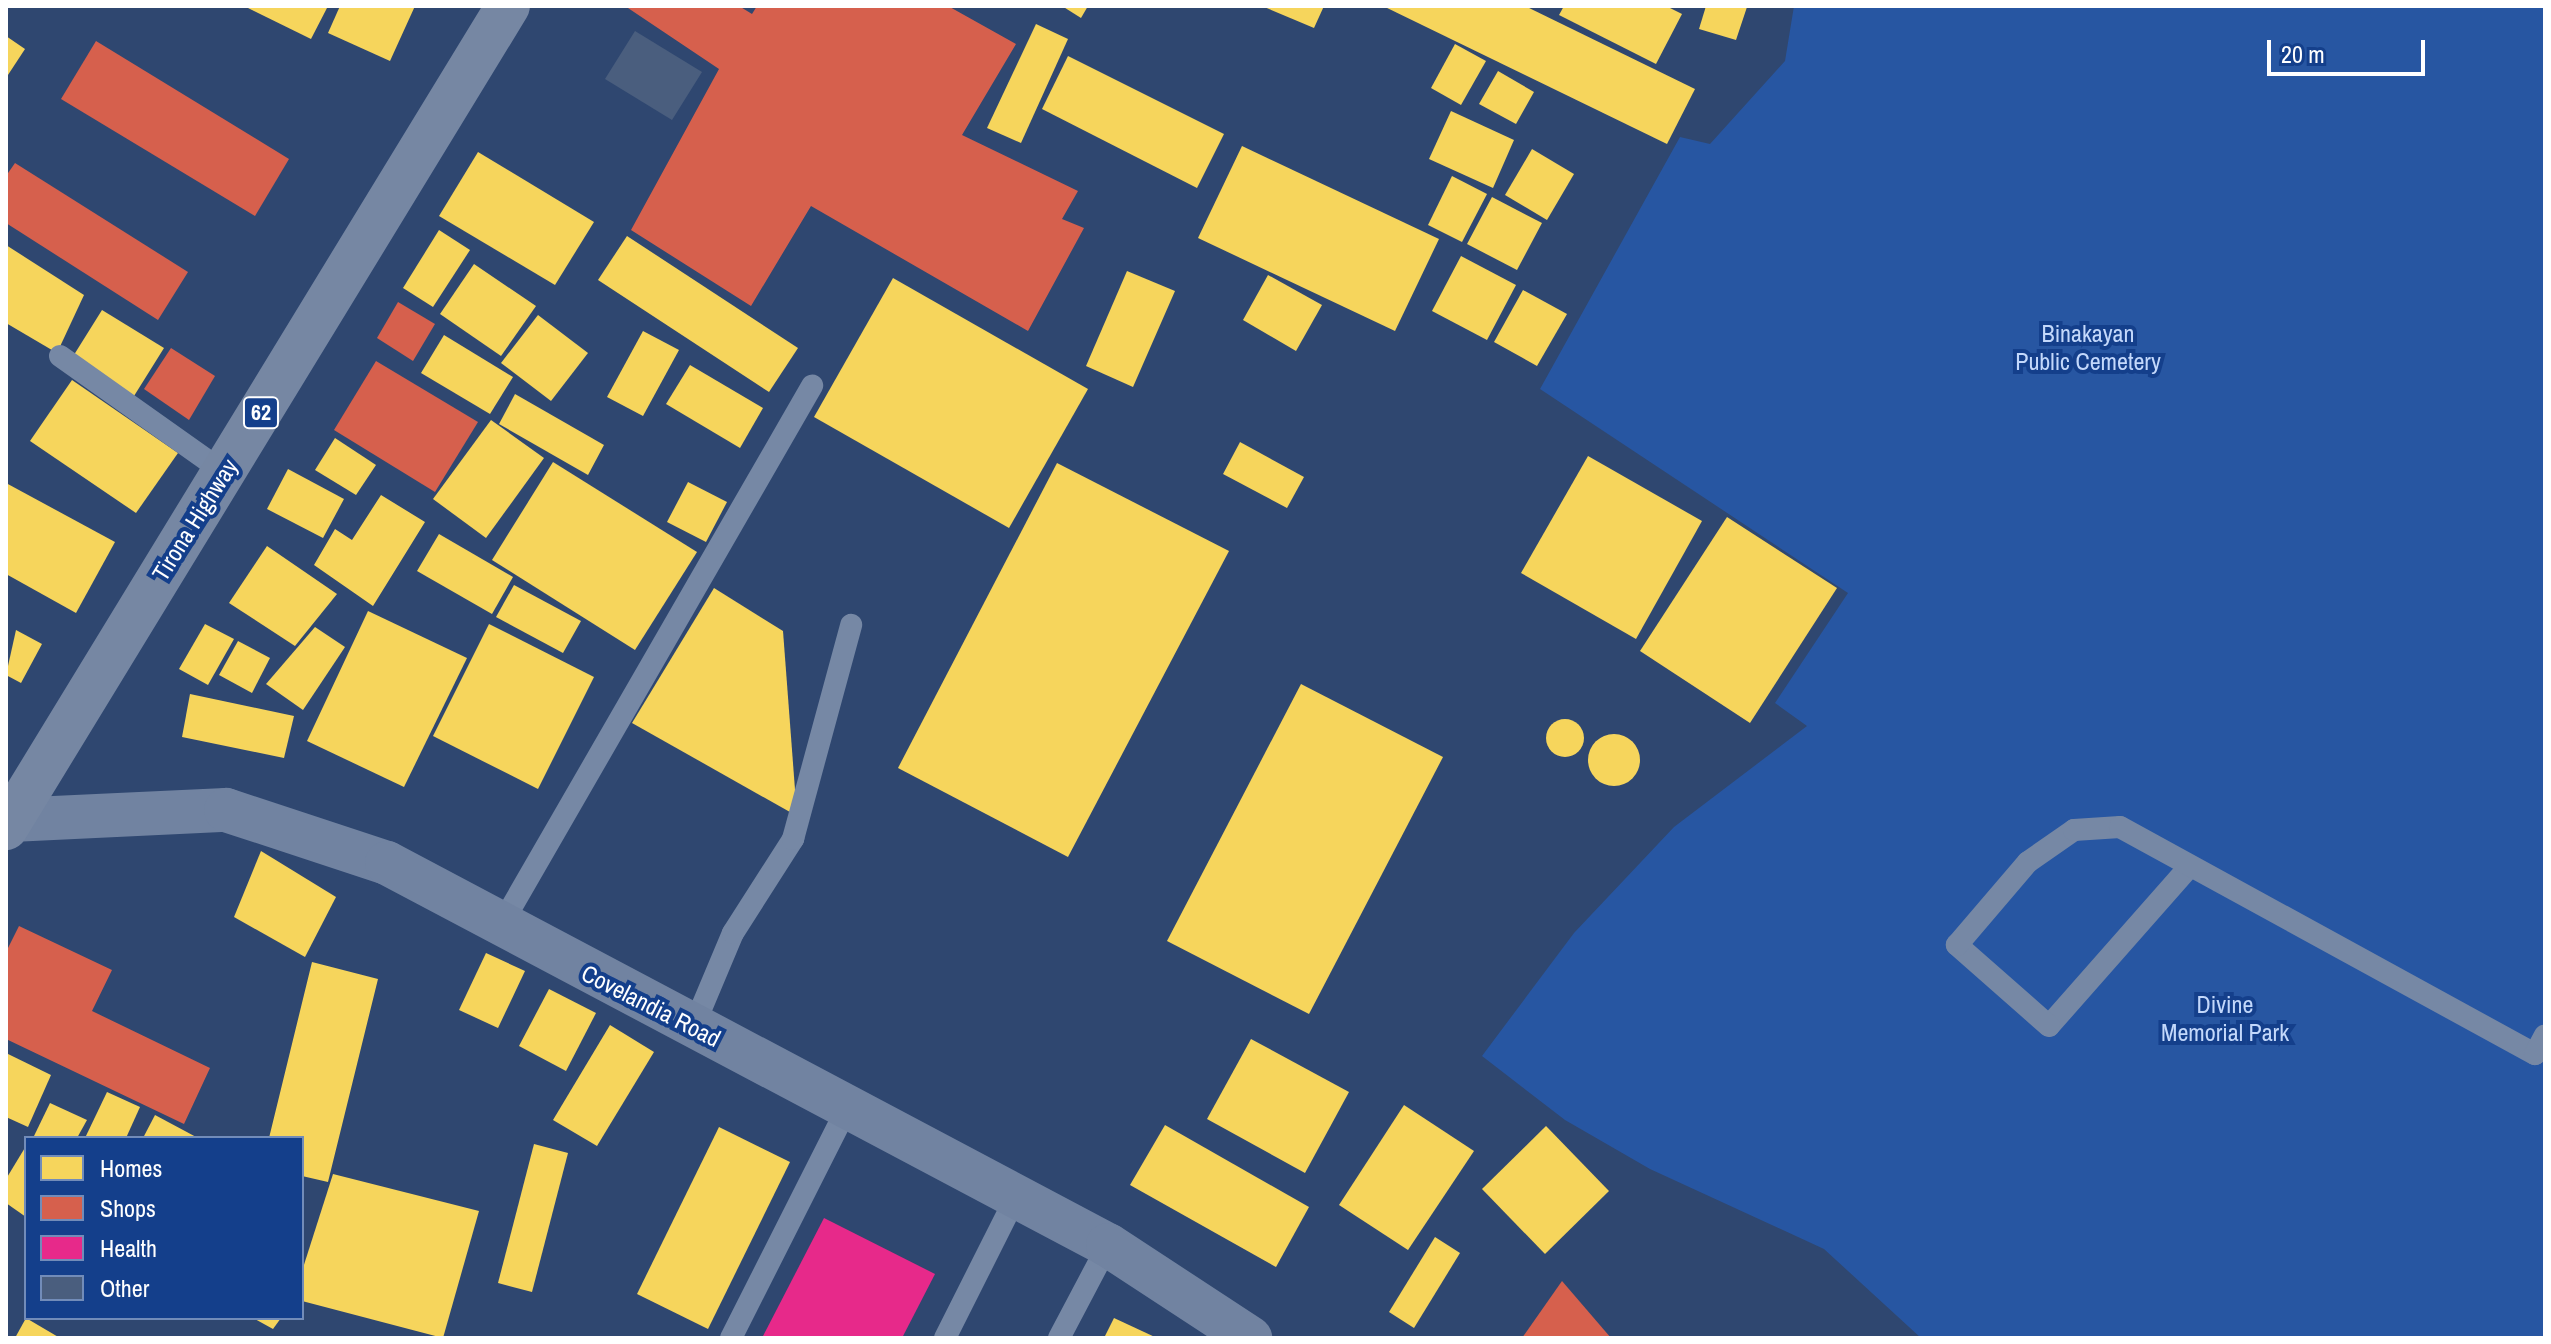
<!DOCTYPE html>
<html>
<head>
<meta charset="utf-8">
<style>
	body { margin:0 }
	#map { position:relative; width:2551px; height:1344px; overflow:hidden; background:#2f4770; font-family:"Archivo Narrow",sans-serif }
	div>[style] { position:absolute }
	.green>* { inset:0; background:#2756a2 }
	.homes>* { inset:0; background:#f6d55c }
	.round { border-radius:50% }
	.shops>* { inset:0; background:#d6604d }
	.health>* { inset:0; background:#e7298a }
	.building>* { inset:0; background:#4a5e7e }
	.lane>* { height:22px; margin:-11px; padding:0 11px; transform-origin:11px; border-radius:11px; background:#7688a5 }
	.secondary>* { height:44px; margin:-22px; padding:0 22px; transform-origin:22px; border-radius:22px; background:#7183a1 }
	.primary>* { height:44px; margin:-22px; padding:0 22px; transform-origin:22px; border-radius:22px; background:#7687a3 }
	span { translate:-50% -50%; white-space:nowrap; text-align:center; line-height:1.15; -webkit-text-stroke:8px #143f8b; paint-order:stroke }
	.shield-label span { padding:2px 6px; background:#143f8b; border:2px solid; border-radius:6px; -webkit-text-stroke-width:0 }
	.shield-label { font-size:22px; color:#fff; font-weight:700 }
	.park-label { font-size:24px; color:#c3d8fb }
	.street-label { font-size:24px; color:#fff }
	.frame { position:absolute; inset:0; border:8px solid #fff; pointer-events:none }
	.legend { position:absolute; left:24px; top:1136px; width:280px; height:184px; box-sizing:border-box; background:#143f8b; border:2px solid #728cb9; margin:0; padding:10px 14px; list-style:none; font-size:24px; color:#fff }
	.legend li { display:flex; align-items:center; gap:16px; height:40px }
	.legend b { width:40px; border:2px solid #728cb9 }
	.scale { position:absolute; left:2267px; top:40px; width:158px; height:36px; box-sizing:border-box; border:4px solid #fff; border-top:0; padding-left:10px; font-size:24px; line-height:28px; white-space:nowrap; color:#fff; -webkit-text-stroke:6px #143f8b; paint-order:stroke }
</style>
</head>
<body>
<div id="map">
	<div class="green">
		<div style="clip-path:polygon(1794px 6px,2545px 6px,2545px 1338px,1921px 1338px,1824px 1249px,1650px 1169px,1565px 1120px,1482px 1056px,1574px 933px,1674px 827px,1807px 726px,1775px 703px,1848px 593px,1540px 389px,1680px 137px,1710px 144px,1785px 61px)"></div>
	</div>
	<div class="homes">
		<div style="clip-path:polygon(244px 6px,328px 6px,311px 39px)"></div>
		<div style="clip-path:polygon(340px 6px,415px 6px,390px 61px,328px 33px)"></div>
		<div style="clip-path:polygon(1062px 6px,1088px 6px,1081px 18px)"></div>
		<div style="clip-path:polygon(1262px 6px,1324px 6px,1314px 28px)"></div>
		<div style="clip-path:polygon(1383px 6px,1525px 6px,1695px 89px,1667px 144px)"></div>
		<div style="clip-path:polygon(1564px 6px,1666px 6px,1682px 14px,1656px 64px,1559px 15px)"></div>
		<div style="clip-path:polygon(1706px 6px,1747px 7px,1736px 40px,1699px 29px)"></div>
		<div style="clip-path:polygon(1036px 24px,1068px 39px,1021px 143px,987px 128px)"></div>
		<div style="clip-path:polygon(6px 36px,25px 49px,6px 78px)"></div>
		<div style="clip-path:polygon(1455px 44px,1486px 61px,1461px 105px,1431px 88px)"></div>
		<div style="clip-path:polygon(1068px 56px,1224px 134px,1197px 188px,1042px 109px)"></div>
		<div style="clip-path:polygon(1498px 71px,1534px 92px,1516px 124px,1479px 104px)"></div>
		<div style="clip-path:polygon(1451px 111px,1514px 140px,1493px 188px,1429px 159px)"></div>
		<div style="clip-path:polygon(1242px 146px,1439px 239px,1395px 331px,1198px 238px)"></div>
		<div style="clip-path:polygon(1532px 149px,1574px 174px,1547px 220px,1505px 195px)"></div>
		<div style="clip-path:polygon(478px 152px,594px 222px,555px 285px,439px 216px)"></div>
		<div style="clip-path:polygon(1452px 176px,1487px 194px,1462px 242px,1428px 225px)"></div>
		<div style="clip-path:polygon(1492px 197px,1542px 223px,1517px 270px,1467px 244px)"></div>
		<div style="clip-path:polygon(439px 230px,470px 250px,433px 307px,403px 288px)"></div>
		<div style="clip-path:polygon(627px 236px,798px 348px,769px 392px,598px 280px)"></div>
		<div style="clip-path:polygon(6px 245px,84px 295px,57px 353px,6px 323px)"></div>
		<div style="clip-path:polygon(1461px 256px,1516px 285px,1487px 340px,1432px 311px)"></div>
		<div style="clip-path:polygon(474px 264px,536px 306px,501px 356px,440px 314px)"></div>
		<div style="clip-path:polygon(1127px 271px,1175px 291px,1133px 387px,1086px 366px)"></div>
		<div style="clip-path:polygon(1268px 275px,1322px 305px,1296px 351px,1243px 320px)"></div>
		<div style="clip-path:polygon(893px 278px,1088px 389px,1009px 528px,814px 417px)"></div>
		<div style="clip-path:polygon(1523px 290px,1567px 314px,1537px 366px,1494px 342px)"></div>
		<div style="clip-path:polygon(102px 310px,164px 348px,134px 396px,72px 358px)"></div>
		<div style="clip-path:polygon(538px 315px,588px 353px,551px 401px,501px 363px)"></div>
		<div style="clip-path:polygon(643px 331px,679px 350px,643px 416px,607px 397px)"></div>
		<div style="clip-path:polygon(444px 335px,513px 377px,490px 414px,421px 373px)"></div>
		<div style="clip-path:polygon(690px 365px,763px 408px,740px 448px,666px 404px)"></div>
		<div style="clip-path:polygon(72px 380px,178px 453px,136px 513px,30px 441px)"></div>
		<div style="clip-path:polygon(515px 394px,604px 445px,588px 475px,499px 424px)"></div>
		<div style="clip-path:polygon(491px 420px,544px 458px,486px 538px,433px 499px)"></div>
		<div style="clip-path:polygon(335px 438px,376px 465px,356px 495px,315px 470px)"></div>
		<div style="clip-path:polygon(1240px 442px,1304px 477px,1287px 508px,1223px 474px)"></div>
		<div style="clip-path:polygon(1588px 456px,1702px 521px,1636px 639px,1521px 573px)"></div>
		<div style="clip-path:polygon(553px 462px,697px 552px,635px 650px,492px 560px)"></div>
		<div style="clip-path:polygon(1057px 463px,1229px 551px,1068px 857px,898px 768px)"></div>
		<div style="clip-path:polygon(288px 469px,344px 499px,323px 538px,267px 509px)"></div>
		<div style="clip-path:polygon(688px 482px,727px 502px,706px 542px,667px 522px)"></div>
		<div style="clip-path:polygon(6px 483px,115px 542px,76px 613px,6px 574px)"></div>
		<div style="clip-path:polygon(381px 495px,425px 522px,373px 606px,314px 565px,335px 529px,352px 540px)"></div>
		<div style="clip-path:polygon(1727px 517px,1837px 588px,1750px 723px,1640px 651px)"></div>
		<div style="clip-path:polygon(439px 534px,513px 577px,492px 614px,417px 571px)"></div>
		<div style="clip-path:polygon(267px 546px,337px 594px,295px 646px,229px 603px)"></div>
		<div style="clip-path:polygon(514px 585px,581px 621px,563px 653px,496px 617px)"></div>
		<div style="clip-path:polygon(714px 588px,783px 631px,797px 816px,632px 723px)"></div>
		<div style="clip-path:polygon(368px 611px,467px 658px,404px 787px,307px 741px)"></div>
		<div style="clip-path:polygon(205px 624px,234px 639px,208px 685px,179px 669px)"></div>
		<div style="clip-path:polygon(489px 624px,594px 677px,538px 789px,433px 736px)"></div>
		<div style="clip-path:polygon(315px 627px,345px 647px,303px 710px,266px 684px)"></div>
		<div style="clip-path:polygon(16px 630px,42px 644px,21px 683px,6px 675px)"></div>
		<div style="clip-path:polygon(238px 641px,270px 658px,252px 693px,219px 675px)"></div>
		<div style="clip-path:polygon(1301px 684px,1443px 757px,1309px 1014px,1167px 941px)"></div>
		<div style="clip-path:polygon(190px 694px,294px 716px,284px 758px,182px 737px)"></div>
		<div class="round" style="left:1546px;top:719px;width:38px;height:38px"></div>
		<div class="round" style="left:1588px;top:734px;width:52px;height:52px"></div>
		<div style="clip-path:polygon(261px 851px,336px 897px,305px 957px,234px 917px)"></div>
		<div style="clip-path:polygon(486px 953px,525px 971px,498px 1028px,459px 1010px)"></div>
		<div style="clip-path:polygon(312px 962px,378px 979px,328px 1182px,302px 1176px,302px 1138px,269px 1138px)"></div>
		<div style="clip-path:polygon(549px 989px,596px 1013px,566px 1071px,519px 1046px)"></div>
		<div style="clip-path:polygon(610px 1025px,654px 1052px,597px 1146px,553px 1120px)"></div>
		<div style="clip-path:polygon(1251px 1039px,1349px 1092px,1305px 1173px,1207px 1119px)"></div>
		<div style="clip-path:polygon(6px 1053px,51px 1075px,28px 1127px,6px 1117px)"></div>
		<div style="clip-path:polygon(107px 1092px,140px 1107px,126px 1138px,85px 1138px)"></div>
		<div style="clip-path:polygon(50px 1103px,87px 1120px,77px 1138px,34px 1136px)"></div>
		<div style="clip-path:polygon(1404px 1105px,1474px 1151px,1408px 1250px,1339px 1205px)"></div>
		<div style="clip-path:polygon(155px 1115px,198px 1138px,143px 1138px)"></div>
		<div style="clip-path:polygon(1165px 1125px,1309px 1207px,1276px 1267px,1130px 1185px)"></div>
		<div style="clip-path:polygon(1546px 1126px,1609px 1191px,1545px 1254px,1482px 1189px)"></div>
		<div style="clip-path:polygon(719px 1127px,790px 1162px,708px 1329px,637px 1294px)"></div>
		<div style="clip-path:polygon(534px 1144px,568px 1153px,532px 1292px,498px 1283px)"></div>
		<div style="clip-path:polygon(26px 1146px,26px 1217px,6px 1203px,6px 1179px)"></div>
		<div style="clip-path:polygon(333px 1174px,479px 1211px,443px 1338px,302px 1301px,302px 1271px)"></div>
		<div style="clip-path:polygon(1435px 1237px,1460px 1253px,1414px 1328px,1389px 1312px)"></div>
		<div style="clip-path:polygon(26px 1318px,60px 1338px,15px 1338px)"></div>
		<div style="clip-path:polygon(253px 1318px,281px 1318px,273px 1329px)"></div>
		<div style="clip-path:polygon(1114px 1318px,1157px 1338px,1104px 1338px)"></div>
	</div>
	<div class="shops">
		<div style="clip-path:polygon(625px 6px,739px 6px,752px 14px,757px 6px,948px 6px,1016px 44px,962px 135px,1078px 191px,1062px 219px,1084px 228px,1028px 331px,811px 206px,751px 306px,631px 230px,719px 69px)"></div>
		<div style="clip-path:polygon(96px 41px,289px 159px,255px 216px,61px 99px)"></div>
		<div style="clip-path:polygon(15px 163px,188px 272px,158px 320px,6px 223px,6px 176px)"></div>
		<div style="clip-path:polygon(398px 302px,435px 324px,413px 361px,377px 338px)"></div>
		<div style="clip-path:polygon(171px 348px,215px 376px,189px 420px,144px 389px)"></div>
		<div style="clip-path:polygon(376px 361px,478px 422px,435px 492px,334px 430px)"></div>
		<div style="clip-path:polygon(19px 926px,112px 970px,92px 1011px,210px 1068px,184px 1124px,6px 1039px,6px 952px)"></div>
		<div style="clip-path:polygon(1562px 1281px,1611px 1338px,1522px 1338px)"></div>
	</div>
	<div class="health">
		<div style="clip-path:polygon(824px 1218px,935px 1274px,902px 1338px,762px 1338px)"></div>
	</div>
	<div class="building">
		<div style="clip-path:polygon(635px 31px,702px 72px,672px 120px,605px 79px)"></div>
	</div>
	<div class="lane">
		<div style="left:60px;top:356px;width:201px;rotate:35.3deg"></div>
		<div style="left:2190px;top:866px;width:213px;rotate:131.4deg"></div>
		<div style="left:2049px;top:1026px;width:123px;rotate:-138.6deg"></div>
		<div style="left:1957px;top:945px;width:109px;rotate:-49.5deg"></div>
		<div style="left:2028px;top:862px;width:56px;rotate:-34.8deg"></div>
		<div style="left:2074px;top:830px;width:46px;rotate:-3.7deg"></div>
		<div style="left:2120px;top:827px;width:473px;rotate:28.7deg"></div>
		<div style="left:2535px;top:1054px;width:21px;rotate:-62deg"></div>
		<div style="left:500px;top:927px;width:625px;rotate:-60.03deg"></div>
		<div style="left:693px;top:1028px;width:103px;rotate:-67.2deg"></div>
		<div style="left:733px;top:933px;width:112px;rotate:-57.4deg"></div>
		<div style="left:793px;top:839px;width:222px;rotate:-74.8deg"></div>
		<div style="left:731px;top:1338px;width:258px;rotate:-63.2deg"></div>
		<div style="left:945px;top:1338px;width:158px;rotate:-63.3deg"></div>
		<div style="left:1059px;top:1338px;width:105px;rotate:-62.2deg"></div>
	</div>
	<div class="secondary">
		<div style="left:11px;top:820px;width:215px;rotate:-2.7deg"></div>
		<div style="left:226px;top:810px;width:169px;rotate:18.2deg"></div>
		<div style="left:387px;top:863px;width:816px;rotate:27.92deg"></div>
		<div style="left:1108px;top:1245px;width:170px;rotate:33.2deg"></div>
	</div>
	<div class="primary">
		<div style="left:6px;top:828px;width:963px;rotate:-58.59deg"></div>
	</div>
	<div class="shield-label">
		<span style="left:261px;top:413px">62</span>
	</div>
	<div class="park-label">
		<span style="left:2088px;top:348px">Binakayan<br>Public Cemetery</span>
		<span style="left:2225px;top:1019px">Divine<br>Memorial Park</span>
	</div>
	<div class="street-label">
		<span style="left:195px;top:520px;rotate:-58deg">Tirona Highway</span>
		<span style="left:651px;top:1006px;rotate:27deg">Covelandia Road</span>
	</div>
	<div class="frame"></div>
	<ul class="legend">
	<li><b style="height:22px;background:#f6d55c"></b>Homes</li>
	<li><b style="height:22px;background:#d6604d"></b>Shops</li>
	<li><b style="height:22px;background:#e7298a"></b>Health</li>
	<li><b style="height:22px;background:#4a5e7e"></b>Other</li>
	</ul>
	<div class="scale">20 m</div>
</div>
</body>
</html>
